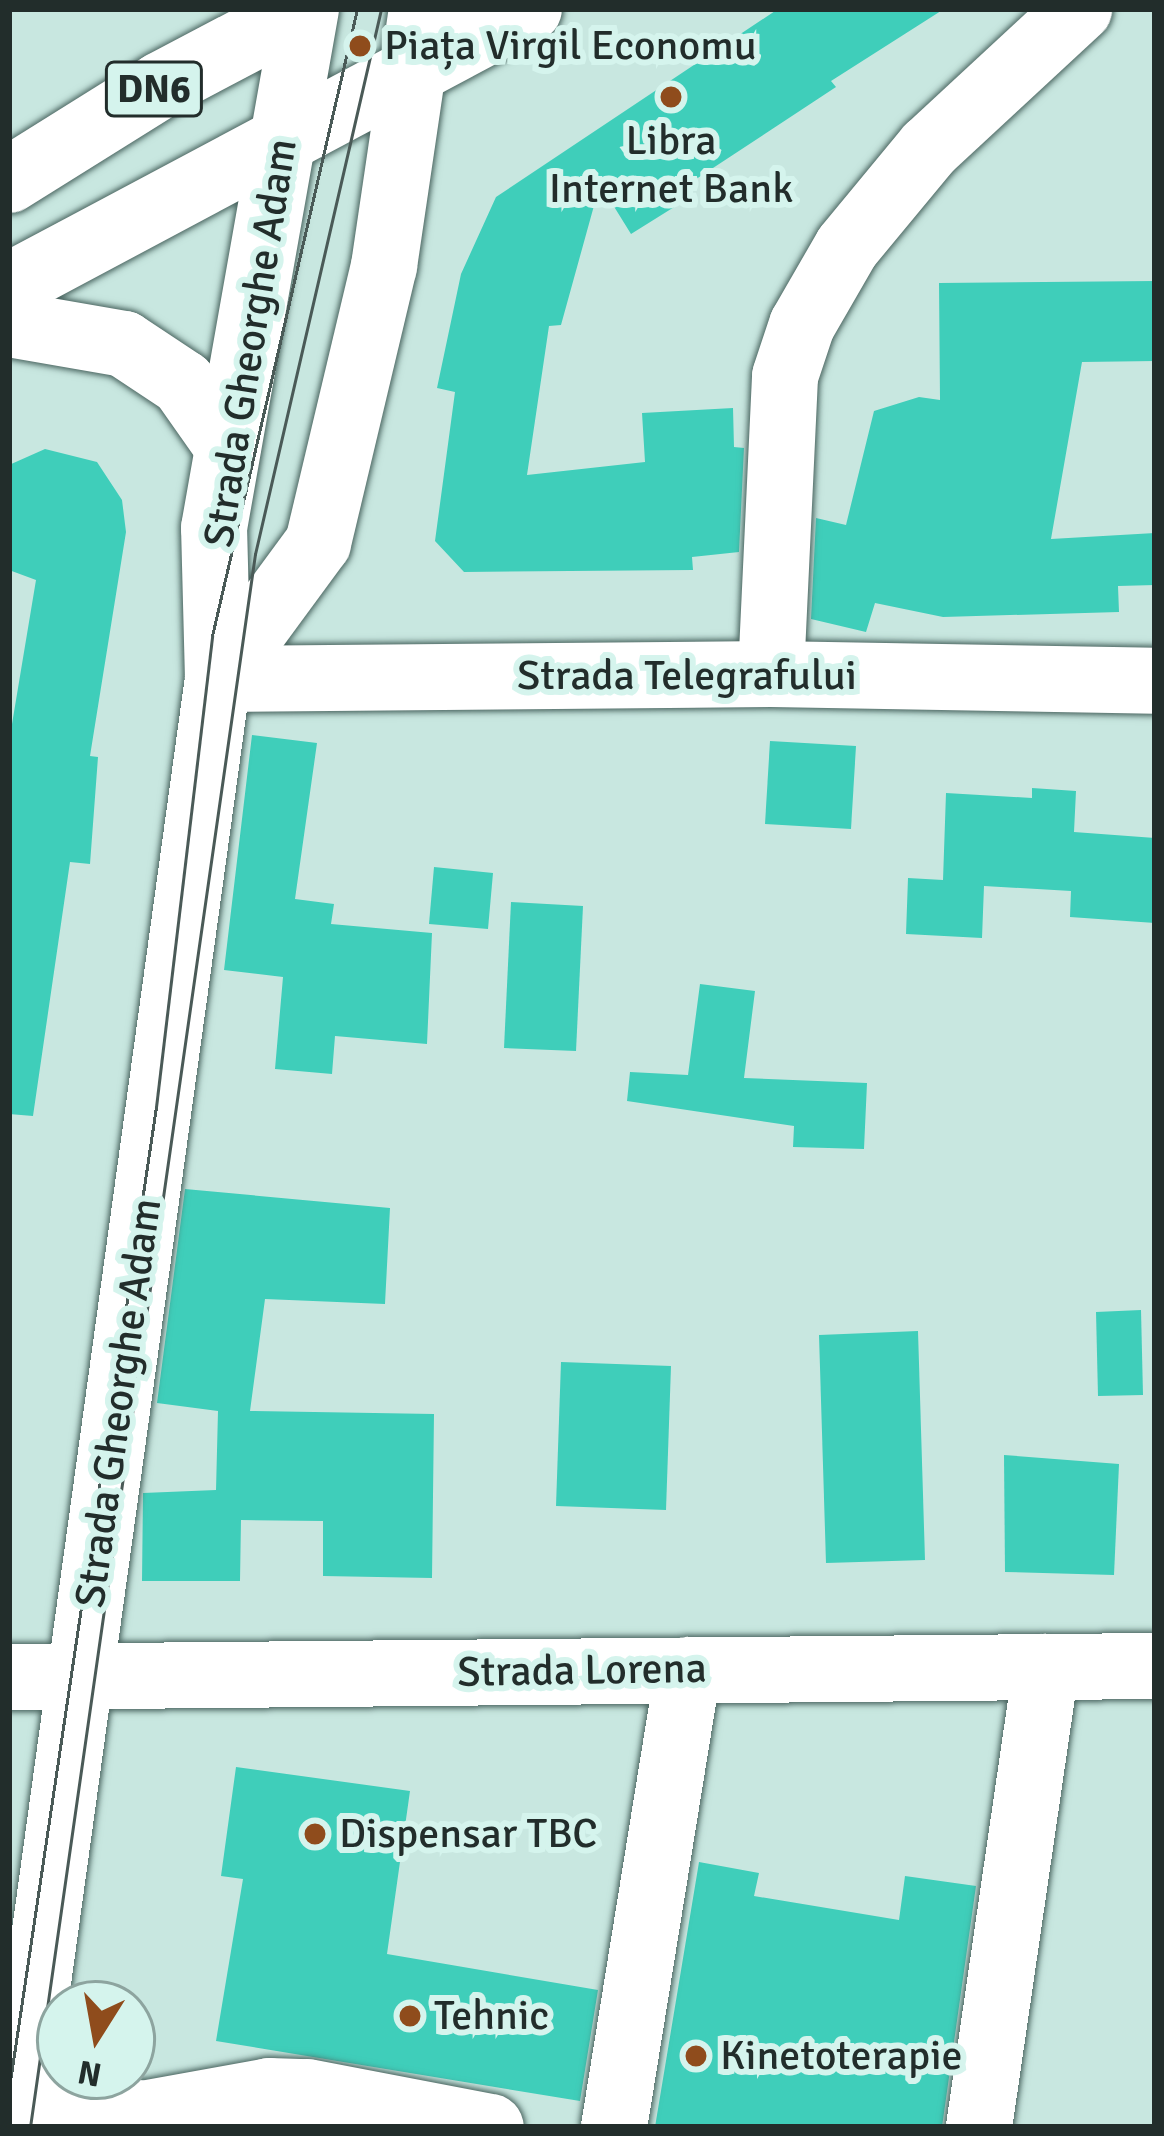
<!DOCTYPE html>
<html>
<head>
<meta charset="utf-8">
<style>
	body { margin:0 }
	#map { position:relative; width:1164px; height:2136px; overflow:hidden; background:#c8e7e0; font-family:Signika,sans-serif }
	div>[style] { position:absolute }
	.building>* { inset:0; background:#3fceba }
	.roads { filter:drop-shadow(0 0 3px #49645f) drop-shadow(0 0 3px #49645f) }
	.minor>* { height:66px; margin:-33px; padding:0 33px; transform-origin:33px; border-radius:33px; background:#fff }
	.major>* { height:66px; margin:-33px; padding:0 33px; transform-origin:33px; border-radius:33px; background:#fff }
	.tram>* { height:3px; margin:-1.5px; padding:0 1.5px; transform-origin:1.5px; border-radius:1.5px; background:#4a5a57 }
	.dots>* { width:33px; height:33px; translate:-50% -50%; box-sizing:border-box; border:6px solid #d5f4ed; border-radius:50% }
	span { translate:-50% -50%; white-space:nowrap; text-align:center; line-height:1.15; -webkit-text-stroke:12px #d5f4ed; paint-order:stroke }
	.shield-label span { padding:3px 9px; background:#d5f4ed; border:3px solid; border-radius:9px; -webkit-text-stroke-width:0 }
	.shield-label { font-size:39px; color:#222d2b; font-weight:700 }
	.poi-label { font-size:42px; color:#222d2b }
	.left { translate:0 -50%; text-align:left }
	.street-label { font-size:42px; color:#222d2b }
	.frame { position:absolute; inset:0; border:12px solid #222d2b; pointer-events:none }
	.north { position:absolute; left:36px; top:1980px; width:120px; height:120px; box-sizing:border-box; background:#d5f4ed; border:3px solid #8da49f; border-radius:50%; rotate:191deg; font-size:33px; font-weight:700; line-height:48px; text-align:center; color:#222d2b }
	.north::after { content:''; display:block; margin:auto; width:42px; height:54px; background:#8f4c1c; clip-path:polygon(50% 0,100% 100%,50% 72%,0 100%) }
</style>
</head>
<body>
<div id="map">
	<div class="building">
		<div style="clip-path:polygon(778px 9px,944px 9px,831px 81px,836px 87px,681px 189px,687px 199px,631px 234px,600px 184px,561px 325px,549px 326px,527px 475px,645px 462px,642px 413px,733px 408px,734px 447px,744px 448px,739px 552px,692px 557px,693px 570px,464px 572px,435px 541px,455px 392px,437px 388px,461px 274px,496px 197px)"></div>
		<div style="clip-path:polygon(1155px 281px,1155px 361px,1082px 362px,1051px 539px,1155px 533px,1155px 585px,1118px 586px,1119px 612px,943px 617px,875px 603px,866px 632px,811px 619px,816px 518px,846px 525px,874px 411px,919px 397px,940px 400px,939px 283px)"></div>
		<div style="clip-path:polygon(45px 449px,97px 462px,122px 500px,126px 532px,90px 756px,98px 757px,90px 864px,70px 862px,33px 1116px,9px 1114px,9px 742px,36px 580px,9px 570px,9px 465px)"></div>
		<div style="clip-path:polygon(252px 735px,317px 743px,295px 899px,334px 904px,331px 924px,432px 933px,427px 1044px,335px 1036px,332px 1074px,275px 1069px,283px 977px,224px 970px)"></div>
		<div style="clip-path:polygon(770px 741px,856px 746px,851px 829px,765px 824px)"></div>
		<div style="clip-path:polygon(1032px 788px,1076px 791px,1074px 832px,1155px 838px,1155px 923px,1070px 917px,1071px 891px,984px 886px,982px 938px,906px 934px,908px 878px,943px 880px,946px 793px,1032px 798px)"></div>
		<div style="clip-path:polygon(434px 867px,493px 873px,488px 929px,429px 924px)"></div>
		<div style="clip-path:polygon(511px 902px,583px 906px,576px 1051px,504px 1048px)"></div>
		<div style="clip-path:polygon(700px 984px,755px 991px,744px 1078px,867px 1083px,864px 1149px,793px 1147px,794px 1126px,627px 1101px,630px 1072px,688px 1075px)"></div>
		<div style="clip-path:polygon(185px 1189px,390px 1208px,385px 1304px,265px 1299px,250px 1411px,434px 1414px,432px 1578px,323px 1576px,323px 1521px,241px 1520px,240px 1581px,142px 1581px,143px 1493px,216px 1490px,218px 1411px,157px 1403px)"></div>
		<div style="clip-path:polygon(1141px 1310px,1143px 1395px,1098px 1396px,1096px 1312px)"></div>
		<div style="clip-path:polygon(918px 1331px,925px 1560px,826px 1563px,819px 1335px)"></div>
		<div style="clip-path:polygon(561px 1362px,671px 1366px,666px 1510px,556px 1506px)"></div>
		<div style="clip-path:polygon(1004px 1455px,1119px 1464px,1114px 1575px,1005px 1572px)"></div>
		<div style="clip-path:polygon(236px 1767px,410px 1791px,387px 1954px,598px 1990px,580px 2101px,216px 2041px,243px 1879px,221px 1876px)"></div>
		<div style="clip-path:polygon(699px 1862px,759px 1873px,754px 1896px,899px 1920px,905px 1876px,976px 1886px,942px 2127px,655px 2127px)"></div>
	</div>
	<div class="roads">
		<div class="minor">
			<div style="left:771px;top:674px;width:298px;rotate:-87.3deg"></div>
			<div style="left:785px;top:376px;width:54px;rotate:-71.6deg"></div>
			<div style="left:802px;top:325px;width:90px;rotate:-60deg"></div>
			<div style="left:847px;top:247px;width:129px;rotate:-50.4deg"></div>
			<div style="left:929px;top:148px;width:205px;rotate:-42.8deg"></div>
			<div style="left:218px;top:679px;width:553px;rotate:-0.52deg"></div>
			<div style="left:771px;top:674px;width:384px;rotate:1deg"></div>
			<div style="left:9px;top:1677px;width:1146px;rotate:-0.55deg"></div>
			<div style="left:23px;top:2093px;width:122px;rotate:9.9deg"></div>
			<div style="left:143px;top:2114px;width:128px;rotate:-10.3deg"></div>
			<div style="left:269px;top:2091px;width:38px;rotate:2deg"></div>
			<div style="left:307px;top:2092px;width:187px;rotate:10.8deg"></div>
			<div style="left:614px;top:2127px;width:463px;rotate:-80.8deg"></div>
			<div style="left:979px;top:2127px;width:465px;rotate:-81.7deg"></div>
		</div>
		<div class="major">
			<div style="left:9px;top:180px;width:179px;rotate:-32deg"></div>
			<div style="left:161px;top:85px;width:163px;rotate:-27.8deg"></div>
			<div style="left:9px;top:286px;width:589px;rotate:-28.04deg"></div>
			<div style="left:9px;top:324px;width:117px;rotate:9.9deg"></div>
			<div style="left:124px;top:344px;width:71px;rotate:33.5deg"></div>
			<div style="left:183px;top:383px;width:78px;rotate:54.9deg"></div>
			<div style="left:218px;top:679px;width:169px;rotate:-53.7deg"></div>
			<div style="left:318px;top:543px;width:285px;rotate:-76.6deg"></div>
			<div style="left:384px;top:266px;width:260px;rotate:-81.6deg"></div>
			<div style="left:18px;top:2127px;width:1462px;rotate:-82.14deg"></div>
			<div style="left:218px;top:679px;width:151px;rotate:-91.5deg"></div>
			<div style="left:214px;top:528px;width:527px;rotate:-79.95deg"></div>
		</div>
	</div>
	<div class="tram">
		<div style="left:9px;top:2088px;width:992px;rotate:-81.48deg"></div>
		<div style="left:156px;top:1107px;width:474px;rotate:-83.2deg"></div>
		<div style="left:212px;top:636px;width:644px;rotate:-76.98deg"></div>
		<div style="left:30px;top:2127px;width:1589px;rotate:-81.86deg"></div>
		<div style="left:255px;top:554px;width:559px;rotate:-76.98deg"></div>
	</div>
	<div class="dots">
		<div style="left:360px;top:46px;background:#8f4c1c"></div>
		<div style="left:671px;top:97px;background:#8f4c1c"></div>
		<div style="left:315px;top:1834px;background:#8f4c1c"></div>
		<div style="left:410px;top:2016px;background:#8f4c1c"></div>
		<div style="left:696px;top:2056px;background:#8f4c1c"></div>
	</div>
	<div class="shield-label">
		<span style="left:154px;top:89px">DN6</span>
	</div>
	<div class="poi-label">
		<span class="left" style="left:384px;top:46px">Piața Virgil Economu</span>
		<span style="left:671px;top:165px">Libra<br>Internet Bank</span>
		<span class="left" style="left:339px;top:1834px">Dispensar TBC</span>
		<span class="left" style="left:434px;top:2016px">Tehnic</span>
		<span class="left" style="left:720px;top:2056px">Kinetoterapie</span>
	</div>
	<div class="street-label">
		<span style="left:251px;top:343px;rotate:-81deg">Strada Gheorghe Adam</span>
		<span style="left:687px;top:676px">Strada Telegrafului</span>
		<span style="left:119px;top:1403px;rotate:-82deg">Strada Gheorghe Adam</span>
		<span style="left:582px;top:1671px;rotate:-1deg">Strada Lorena</span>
	</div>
	<div class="frame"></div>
	<div class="north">N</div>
</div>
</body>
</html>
